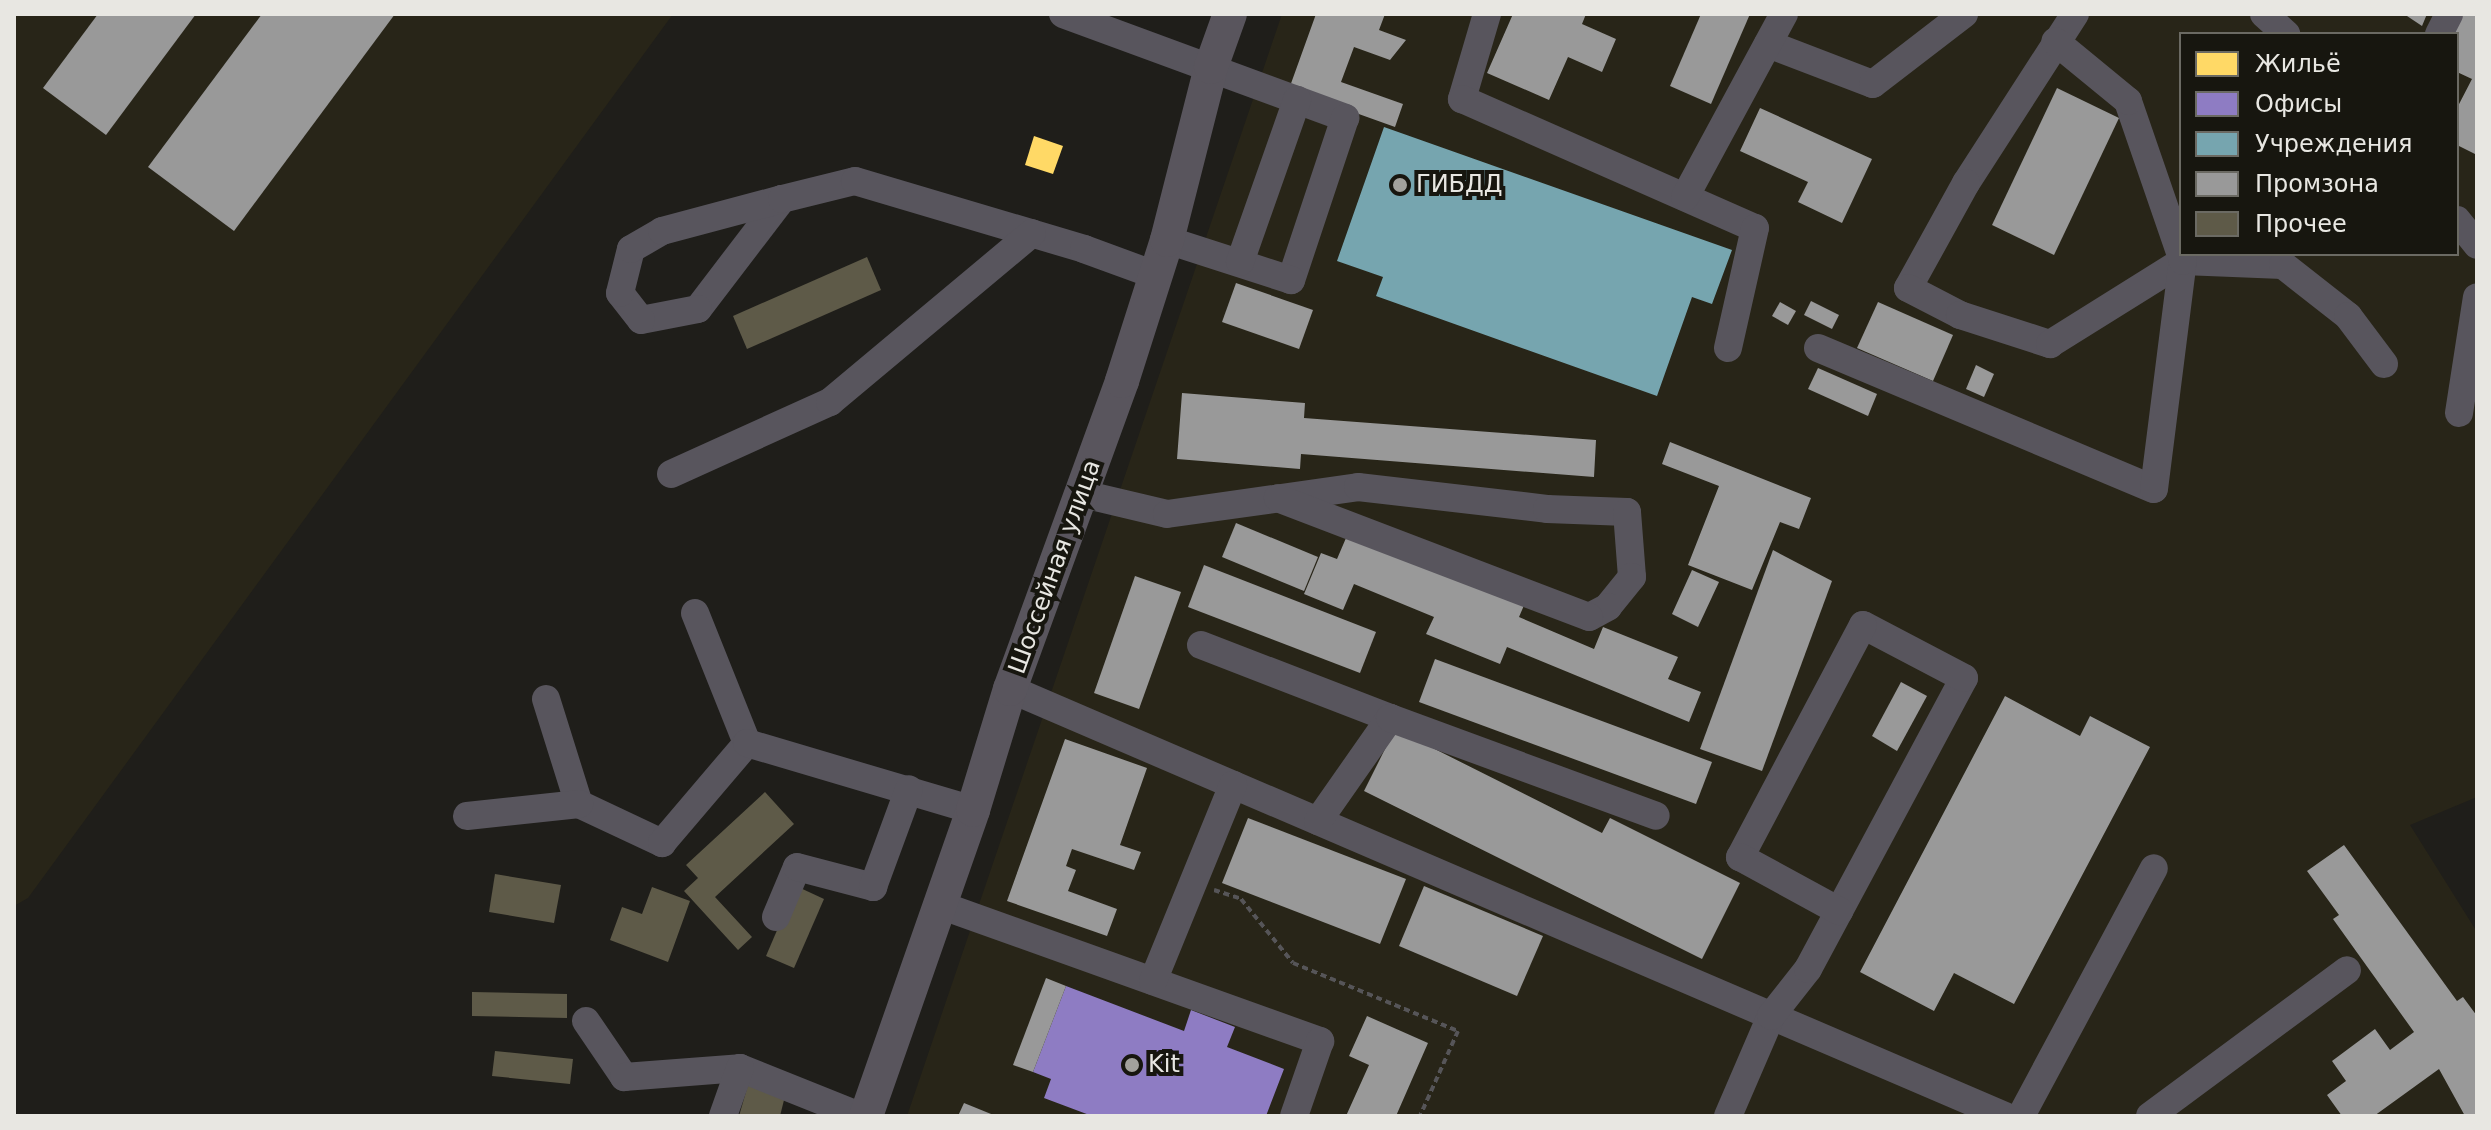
<!DOCTYPE html>
<html>
<head>
<meta charset="utf-8">
<style>
	body { margin:0 }
	#map { position:relative; width:2491px; height:1130px; overflow:hidden; background:#1f1e1a; font-family:"DejaVu Sans",sans-serif }
	div>[style] { position:absolute }
	.built>* { inset:0; background:#282518 }
	.homes>* { inset:0; background:#ffd966 }
	.offices>* { inset:0; background:#8e7cc3 }
	.public>* { inset:0; background:#76a5af }
	.industry>* { inset:0; background:#999 }
	.building>* { inset:0; background:#5e5a48 }
	.path>* { height:4px; margin-top:-2px; transform-origin:0; background:repeating-linear-gradient(90deg,#565558 0 6px,transparent 0 10px) }
	.minor>* { height:28px; margin:-14px; padding:0 14px; transform-origin:14px; border-radius:14px; background:#58555d }
	.major>* { height:34px; margin:-17px; padding:0 17px; transform-origin:17px; border-radius:17px; background:#59555d }
	.dots>* { width:22px; height:22px; translate:-50% -50%; box-sizing:border-box; border:4px solid #17160f; border-radius:50% }
	span { translate:-50% -50%; white-space:nowrap; text-align:center; line-height:1.15; -webkit-text-stroke:8px #17160f; paint-order:stroke }
	.poi-label { font-size:24px; color:#e8e7e2 }
	.left { translate:0 -50%; text-align:left }
	.street-label { font-size:24px; color:#e8e7e2 }
	.frame { position:absolute; inset:0; border:16px solid #e8e7e2; pointer-events:none }
	.legend { position:absolute; left:2179px; top:32px; width:280px; height:224px; box-sizing:border-box; background:#17160f; border:2px solid #6b6a63; margin:0; padding:10px 14px; list-style:none; font-size:24px; color:#e8e7e2 }
	.legend li { display:flex; align-items:center; gap:16px; height:40px }
	.legend b { width:40px; border:2px solid #6b6a63 }
</style>
</head>
<body>
<div id="map">
	<div class="built">
		<div style="clip-path:polygon(14px 14px,673px 14px,28px 898px,14px 906px)"></div>
		<div style="clip-path:polygon(evenodd,1282px 14px,2477px 14px,2477px 797px,2410px 825px,2477px 932px,2477px 1116px,907px 1116px,1282px 14px,2181px 34px,2457px 34px,2457px 254px,2181px 254px,2181px 34px)"></div>
	</div>
	<div class="homes">
		<div style="clip-path:polygon(1034px 136px,1063px 146px,1053px 174px,1025px 165px)"></div>
	</div>
	<div class="offices">
		<div style="clip-path:polygon(1066px 986px,1184px 1031px,1191px 1010px,1235px 1027px,1227px 1047px,1284px 1069px,1266px 1116px,1092px 1116px,1044px 1098px,1051px 1079px,1033px 1072px)"></div>
	</div>
	<div class="public">
		<div style="clip-path:polygon(1384px 127px,1732px 250px,1712px 304px,1692px 297px,1657px 396px,1376px 296px,1383px 277px,1337px 261px)"></div>
	</div>
	<div class="industry">
		<div style="clip-path:polygon(98px 14px,196px 14px,106px 135px,43px 88px)"></div>
		<div style="clip-path:polygon(262px 14px,395px 14px,234px 231px,148px 167px)"></div>
		<div style="clip-path:polygon(1316px 14px,1385px 14px,1379px 30px,1406px 40px,1390px 60px,1354px 47px,1341px 82px,1403px 104px,1395px 127px,1289px 89px)"></div>
		<div style="clip-path:polygon(1513px 14px,1586px 14px,1582px 24px,1616px 39px,1602px 72px,1568px 57px,1549px 100px,1487px 73px)"></div>
		<div style="clip-path:polygon(1701px 14px,1750px 14px,1711px 104px,1670px 86px)"></div>
		<div style="clip-path:polygon(2404px 14px,2427px 14px,2422px 26px)"></div>
		<div style="clip-path:polygon(2462px 14px,2477px 14px,2477px 155px,2457px 145px,2457px 108px,2472px 79px,2457px 72px,2457px 34px,2451px 34px)"></div>
		<div style="clip-path:polygon(2057px 88px,2119px 118px,2054px 255px,1992px 225px)"></div>
		<div style="clip-path:polygon(1760px 108px,1872px 159px,1842px 223px,1798px 202px,1808px 182px,1740px 151px)"></div>
		<div style="clip-path:polygon(1236px 283px,1313px 310px,1299px 349px,1222px 322px)"></div>
		<div style="clip-path:polygon(1811px 301px,1839px 315px,1832px 329px,1804px 315px)"></div>
		<div style="clip-path:polygon(1780px 302px,1796px 311px,1788px 325px,1772px 316px)"></div>
		<div style="clip-path:polygon(1878px 302px,1953px 335px,1933px 381px,1857px 348px)"></div>
		<div style="clip-path:polygon(1976px 365px,1994px 374px,1984px 397px,1966px 389px)"></div>
		<div style="clip-path:polygon(1818px 368px,1877px 394px,1868px 416px,1808px 389px)"></div>
		<div style="clip-path:polygon(1182px 393px,1305px 403px,1304px 418px,1596px 440px,1594px 477px,1301px 454px,1300px 469px,1177px 459px)"></div>
		<div style="clip-path:polygon(1670px 442px,1811px 498px,1799px 529px,1780px 522px,1752px 590px,1688px 565px,1719px 486px,1662px 464px)"></div>
		<div style="clip-path:polygon(1236px 523px,1318px 557px,1304px 591px,1222px 557px)"></div>
		<div style="clip-path:polygon(1349px 531px,1525px 603px,1519px 617px,1594px 649px,1603px 627px,1678px 657px,1668px 679px,1701px 692px,1689px 722px,1507px 647px,1500px 664px,1426px 634px,1434px 617px,1354px 584px,1343px 610px,1304px 594px,1321px 553px,1337px 559px)"></div>
		<div style="clip-path:polygon(1773px 550px,1832px 581px,1762px 771px,1700px 749px)"></div>
		<div style="clip-path:polygon(1204px 565px,1376px 632px,1360px 673px,1188px 607px)"></div>
		<div style="clip-path:polygon(1692px 570px,1719px 582px,1698px 627px,1672px 614px)"></div>
		<div style="clip-path:polygon(1135px 576px,1181px 592px,1139px 709px,1094px 693px)"></div>
		<div style="clip-path:polygon(1435px 659px,1712px 762px,1696px 804px,1419px 702px)"></div>
		<div style="clip-path:polygon(1901px 682px,1927px 696px,1897px 751px,1872px 736px)"></div>
		<div style="clip-path:polygon(2005px 696px,2080px 736px,2090px 716px,2150px 747px,2014px 1004px,1954px 973px,1934px 1011px,1860px 972px)"></div>
		<div style="clip-path:polygon(1395px 729px,1602px 833px,1610px 818px,1740px 883px,1702px 959px,1364px 791px)"></div>
		<div style="clip-path:polygon(1065px 739px,1147px 768px,1120px 845px,1141px 852px,1134px 870px,1072px 849px,1066px 866px,1076px 870px,1068px 891px,1117px 909px,1107px 936px,1007px 901px)"></div>
		<div style="clip-path:polygon(1248px 818px,1406px 879px,1380px 944px,1222px 883px)"></div>
		<div style="clip-path:polygon(2344px 845px,2457px 1001px,2463px 997px,2477px 1016px,2477px 1116px,2465px 1116px,2439px 1069px,2374px 1116px,2342px 1116px,2327px 1095px,2346px 1081px,2332px 1061px,2375px 1029px,2390px 1050px,2414px 1032px,2333px 919px,2339px 915px,2307px 871px)"></div>
		<div style="clip-path:polygon(1424px 886px,1543px 936px,1517px 996px,1399px 946px)"></div>
		<div style="clip-path:polygon(1046px 978px,1066px 986px,1033px 1072px,1013px 1065px)"></div>
		<div style="clip-path:polygon(1367px 1016px,1428px 1043px,1396px 1116px,1346px 1116px,1369px 1065px,1349px 1056px)"></div>
		<div style="clip-path:polygon(964px 1103px,996px 1116px,958px 1116px)"></div>
	</div>
	<div class="building">
		<div style="clip-path:polygon(867px 257px,881px 290px,747px 349px,733px 316px)"></div>
		<div style="clip-path:polygon(765px 792px,794px 824px,715px 897px,752px 937px,738px 950px,684px 891px,698px 878px,686px 865px)"></div>
		<div style="clip-path:polygon(495px 874px,561px 885px,554px 923px,489px 912px)"></div>
		<div style="clip-path:polygon(796px 886px,824px 899px,794px 968px,766px 956px)"></div>
		<div style="clip-path:polygon(652px 887px,690px 901px,668px 962px,610px 940px,622px 907px,642px 914px)"></div>
		<div style="clip-path:polygon(472px 992px,567px 994px,567px 1018px,472px 1016px)"></div>
		<div style="clip-path:polygon(495px 1051px,573px 1059px,570px 1084px,492px 1076px)"></div>
		<div style="clip-path:polygon(750px 1078px,787px 1088px,780px 1116px,739px 1116px)"></div>
	</div>
	<div class="path">
		<div style="left:1214px;top:890px;width:28px;rotate:18deg"></div>
		<div style="left:1241px;top:899px;width:82px;rotate:50.9deg"></div>
		<div style="left:1293px;top:963px;width:178px;rotate:22.4deg"></div>
		<div style="left:1458px;top:1031px;width:93px;rotate:114.1deg"></div>
	</div>
	<div class="minor">
		<div style="left:1063px;top:14px;width:301px;rotate:20.2deg"></div>
		<div style="left:1345px;top:118px;width:171px;rotate:108.4deg"></div>
		<div style="left:1291px;top:280px;width:130px;rotate:-162.1deg"></div>
		<div style="left:1487px;top:14px;width:89px;rotate:106.4deg"></div>
		<div style="left:1462px;top:99px;width:320px;rotate:23.8deg"></div>
		<div style="left:1755px;top:228px;width:123px;rotate:102.7deg"></div>
		<div style="left:2075px;top:14px;width:201px;rotate:122.8deg"></div>
		<div style="left:1966px;top:183px;width:120px;rotate:118.9deg"></div>
		<div style="left:1908px;top:288px;width:59px;rotate:27.4deg"></div>
		<div style="left:1960px;top:315px;width:95px;rotate:17.9deg"></div>
		<div style="left:2050px;top:344px;width:157px;rotate:-32deg"></div>
		<div style="left:2183px;top:261px;width:100px;rotate:2.3deg"></div>
		<div style="left:2283px;top:265px;width:83px;rotate:38.1deg"></div>
		<div style="left:2348px;top:316px;width:60px;rotate:53.1deg"></div>
		<div style="left:2264px;top:14px;width:30px;rotate:42deg"></div>
		<div style="left:2439px;top:34px;width:22px;rotate:-63deg"></div>
		<div style="left:1768px;top:44px;width:112px;rotate:20.9deg"></div>
		<div style="left:1873px;top:84px;width:115px;rotate:-37.6deg"></div>
		<div style="left:1685px;top:197px;width:208px;rotate:-61.6deg"></div>
		<div style="left:782px;top:199px;width:138px;rotate:127.4deg"></div>
		<div style="left:698px;top:309px;width:58px;rotate:169.1deg"></div>
		<div style="left:641px;top:320px;width:34px;rotate:-128deg"></div>
		<div style="left:620px;top:293px;width:45px;rotate:-76deg"></div>
		<div style="left:631px;top:249px;width:36px;rotate:-30deg"></div>
		<div style="left:662px;top:231px;width:124px;rotate:-14.9deg"></div>
		<div style="left:782px;top:199px;width:75px;rotate:-13.9deg"></div>
		<div style="left:855px;top:181px;width:239px;rotate:16.5deg"></div>
		<div style="left:1084px;top:249px;width:76px;rotate:20.1deg"></div>
		<div style="left:2457px;top:220px;width:32px;rotate:51deg"></div>
		<div style="left:1240px;top:262px;width:172px;rotate:-70.6deg"></div>
		<div style="left:1818px;top:348px;width:364px;rotate:22.8deg"></div>
		<div style="left:2154px;top:489px;width:230px;rotate:-82.8deg"></div>
		<div style="left:2183px;top:261px;width:169px;rotate:-109deg"></div>
		<div style="left:2128px;top:101px;width:94px;rotate:-140.6deg"></div>
		<div style="left:2459px;top:413px;width:117px;rotate:-81.2deg"></div>
		<div style="left:671px;top:474px;width:175px;rotate:-24.4deg"></div>
		<div style="left:830px;top:402px;width:263px;rotate:-39.9deg"></div>
		<div style="left:1083px;top:494px;width:86px;rotate:13.4deg"></div>
		<div style="left:1167px;top:514px;width:193px;rotate:-8deg"></div>
		<div style="left:1358px;top:487px;width:190px;rotate:6.6deg"></div>
		<div style="left:1547px;top:509px;width:80px;rotate:2.1deg"></div>
		<div style="left:1627px;top:512px;width:65px;rotate:85.6deg"></div>
		<div style="left:1632px;top:577px;width:38px;rotate:129deg"></div>
		<div style="left:1608px;top:607px;width:21px;rotate:152deg"></div>
		<div style="left:1589px;top:617px;width:333px;rotate:-159.1deg"></div>
		<div style="left:695px;top:613px;width:140px;rotate:68.2deg"></div>
		<div style="left:1201px;top:645px;width:203px;rotate:21.1deg"></div>
		<div style="left:1010px;top:689px;width:1083px;rotate:23.23deg"></div>
		<div style="left:546px;top:699px;width:110px;rotate:72.6deg"></div>
		<div style="left:579px;top:804px;width:92px;rotate:25.2deg"></div>
		<div style="left:662px;top:843px;width:131px;rotate:-49.6deg"></div>
		<div style="left:747px;top:743px;width:236px;rotate:16.5deg"></div>
		<div style="left:467px;top:816px;width:113px;rotate:-6.1deg"></div>
		<div style="left:1318px;top:821px;width:126px;rotate:-55deg"></div>
		<div style="left:1390px;top:718px;width:283px;rotate:20.2deg"></div>
		<div style="left:940px;top:905px;width:404px;rotate:19.7deg"></div>
		<div style="left:1320px;top:1041px;width:79px;rotate:109.1deg"></div>
		<div style="left:776px;top:917px;width:54px;rotate:-67.2deg"></div>
		<div style="left:797px;top:867px;width:79px;rotate:14.7deg"></div>
		<div style="left:873px;top:887px;width:104px;rotate:-69.8deg"></div>
		<div style="left:1153px;top:981px;width:212px;rotate:-67.8deg"></div>
		<div style="left:586px;top:1021px;width:68px;rotate:55.8deg"></div>
		<div style="left:624px;top:1077px;width:116px;rotate:-4.4deg"></div>
		<div style="left:740px;top:1068px;width:129px;rotate:21.8deg"></div>
		<div style="left:723px;top:1116px;width:51px;rotate:-70.5deg"></div>
		<div style="left:1728px;top:1116px;width:109px;rotate:-66.7deg"></div>
		<div style="left:1771px;top:1016px;width:60px;rotate:-51.8deg"></div>
		<div style="left:1808px;top:969px;width:330px;rotate:-61.8deg"></div>
		<div style="left:1964px;top:678px;width:114px;rotate:-152.3deg"></div>
		<div style="left:1863px;top:625px;width:263px;rotate:117.9deg"></div>
		<div style="left:1740px;top:857px;width:113px;rotate:28.6deg"></div>
		<div style="left:2021px;top:1116px;width:281px;rotate:-61.8deg"></div>
		<div style="left:2150px;top:1116px;width:245px;rotate:-36.5deg"></div>
	</div>
	<div class="major">
		<div style="left:866px;top:1116px;width:324px;rotate:-70.7deg"></div>
		<div style="left:973px;top:810px;width:127px;rotate:-73deg"></div>
		<div style="left:1010px;top:689px;width:328px;rotate:-70deg"></div>
		<div style="left:1122px;top:381px;width:148px;rotate:-72.3deg"></div>
		<div style="left:1167px;top:240px;width:179px;rotate:-75.7deg"></div>
		<div style="left:1211px;top:67px;width:56px;rotate:-70.3deg"></div>
	</div>
	<div class="dots">
		<div style="left:1400px;top:185px;background:#a2a19c"></div>
		<div style="left:1132px;top:1065px;background:#a2a19c"></div>
	</div>
	<div class="poi-label">
		<span class="left" style="left:1416px;top:185px">ГИБДД</span>
		<span class="left" style="left:1148px;top:1065px">Kit</span>
	</div>
	<div class="street-label">
		<span style="left:1055px;top:567px;rotate:-70deg">Шоссейная улица</span>
	</div>
	<div class="frame"></div>
	<ul class="legend">
	<li><b style="height:22px;background:#ffd966"></b>Жильё</li>
	<li><b style="height:22px;background:#8e7cc3"></b>Офисы</li>
	<li><b style="height:22px;background:#76a5af"></b>Учреждения</li>
	<li><b style="height:22px;background:#999"></b>Промзона</li>
	<li><b style="height:22px;background:#5e5a48"></b>Прочее</li>
	</ul>
</div>
</body>
</html>
